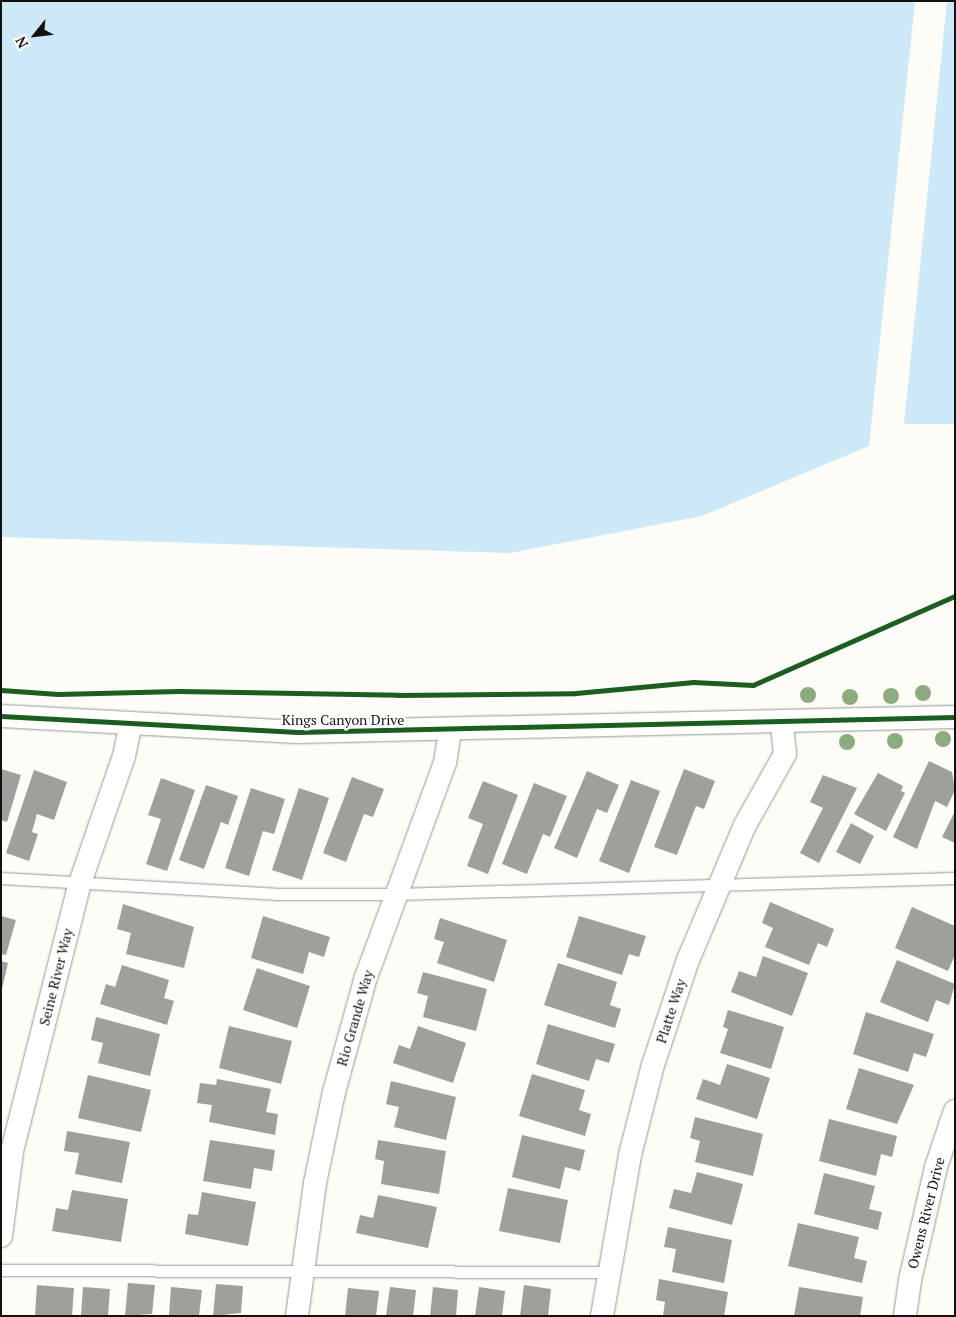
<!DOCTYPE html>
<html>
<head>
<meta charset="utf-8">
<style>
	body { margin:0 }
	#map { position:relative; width:956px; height:1317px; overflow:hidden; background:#fdfcf7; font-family:"PT Serif",serif }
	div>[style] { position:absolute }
	.water>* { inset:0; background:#cde8f7 }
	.building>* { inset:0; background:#a19f9c }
	.roads { filter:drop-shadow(0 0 1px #979795) drop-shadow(0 0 1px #979795) }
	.lane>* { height:11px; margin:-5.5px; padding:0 5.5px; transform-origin:5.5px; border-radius:5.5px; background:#fffffe }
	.street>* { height:22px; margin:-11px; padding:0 11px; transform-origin:11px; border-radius:11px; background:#fffffe }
	.cycleway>* { height:5px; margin:-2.5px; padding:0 2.5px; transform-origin:2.5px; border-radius:2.5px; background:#1b5e20 }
	.trees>* { width:16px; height:16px; margin:-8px; border-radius:50%; background:#8cac80 }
	span { translate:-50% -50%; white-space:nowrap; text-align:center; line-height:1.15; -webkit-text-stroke:5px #fff; paint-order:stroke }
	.street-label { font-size:14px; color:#111 }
	.frame { position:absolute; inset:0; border:2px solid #111; pointer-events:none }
	.north { position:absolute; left:10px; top:10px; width:50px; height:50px; -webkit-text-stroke:4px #fff; paint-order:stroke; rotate:241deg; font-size:14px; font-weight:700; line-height:20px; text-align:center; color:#111 }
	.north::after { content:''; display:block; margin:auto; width:18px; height:22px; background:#111; clip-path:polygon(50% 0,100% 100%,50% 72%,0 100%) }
</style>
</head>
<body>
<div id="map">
	<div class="water">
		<div style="clip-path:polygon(1px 1px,915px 1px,869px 446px,702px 516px,510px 553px,1px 537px)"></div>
		<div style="clip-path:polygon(947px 1px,955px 1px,955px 424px,904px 424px)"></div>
	</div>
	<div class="building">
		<div style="clip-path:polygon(929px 761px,952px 772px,955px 790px,947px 807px,935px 801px,917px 849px,893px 837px)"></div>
		<div style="clip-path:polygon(1px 769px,21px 775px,7px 822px,1px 820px)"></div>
		<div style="clip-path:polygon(684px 769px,715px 781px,704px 809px,696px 806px,677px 855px,654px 847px)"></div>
		<div style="clip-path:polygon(34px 770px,67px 782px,54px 820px,37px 814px,32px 832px,38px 834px,29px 861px,6px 853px)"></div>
		<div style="clip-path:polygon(587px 771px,619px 785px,607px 813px,597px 809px,577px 858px,554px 848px)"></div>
		<div style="clip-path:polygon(878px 773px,903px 786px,901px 791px,905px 793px,886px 831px,854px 814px)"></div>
		<div style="clip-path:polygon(823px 775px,857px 788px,819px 863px,800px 853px,823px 808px,810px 802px)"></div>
		<div style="clip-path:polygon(352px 777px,384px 789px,373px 817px,364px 814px,346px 862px,323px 853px)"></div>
		<div style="clip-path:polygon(161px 778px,195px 790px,167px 871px,146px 864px,161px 819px,148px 815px)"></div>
		<div style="clip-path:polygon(631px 780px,660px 791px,629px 873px,599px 861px)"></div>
		<div style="clip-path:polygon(483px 781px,518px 795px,488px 874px,467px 866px,483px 824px,468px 818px)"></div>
		<div style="clip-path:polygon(534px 783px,567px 796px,550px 837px,543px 834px,527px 874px,502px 864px)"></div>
		<div style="clip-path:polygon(206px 785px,238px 796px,228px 825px,221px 822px,204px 869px,179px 860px)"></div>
		<div style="clip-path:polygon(251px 788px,285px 799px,274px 834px,263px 831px,249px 876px,225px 868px)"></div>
		<div style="clip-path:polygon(299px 788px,329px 798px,302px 880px,272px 870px)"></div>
		<div style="clip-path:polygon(955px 811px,955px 843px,942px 837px)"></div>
		<div style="clip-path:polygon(851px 823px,874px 836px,860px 864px,836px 852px)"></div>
		<div style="clip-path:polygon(770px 902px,834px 929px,827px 947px,818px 943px,809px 965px,765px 947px,773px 928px,762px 923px)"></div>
		<div style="clip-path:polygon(123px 904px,194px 927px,184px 968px,126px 954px,131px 933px,117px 929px)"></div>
		<div style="clip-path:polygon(912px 907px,955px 926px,955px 955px,948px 971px,895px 948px)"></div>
		<div style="clip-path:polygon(1px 916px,16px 920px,6px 955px,1px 954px)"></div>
		<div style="clip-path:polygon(263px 916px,330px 937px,324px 957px,309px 952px,303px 974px,251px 958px)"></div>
		<div style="clip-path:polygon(579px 916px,646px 936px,639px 957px,629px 954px,622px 975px,566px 957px)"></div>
		<div style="clip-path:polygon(440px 918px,507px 940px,494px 982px,437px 963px,444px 942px,434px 939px)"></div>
		<div style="clip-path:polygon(763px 956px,808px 973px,792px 1016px,731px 992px,739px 971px,756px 977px)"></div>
		<div style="clip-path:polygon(897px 960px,955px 984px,949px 1005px,936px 1000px,928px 1022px,880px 1002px)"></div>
		<div style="clip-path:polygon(1px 961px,8px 963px,2px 989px,1px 989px)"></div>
		<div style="clip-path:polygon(558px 963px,617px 982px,610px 1005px,621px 1009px,615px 1028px,544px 1005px)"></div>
		<div style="clip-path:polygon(122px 965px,169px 980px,164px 998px,174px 1001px,167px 1025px,100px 1004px,106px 984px,115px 987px)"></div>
		<div style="clip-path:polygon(257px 968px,310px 986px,297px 1028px,243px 1010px)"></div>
		<div style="clip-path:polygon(423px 972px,487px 989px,476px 1031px,423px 1017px,428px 996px,417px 993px)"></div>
		<div style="clip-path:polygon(728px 1010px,784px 1027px,771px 1069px,720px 1053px,728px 1029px,723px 1027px)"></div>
		<div style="clip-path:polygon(866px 1012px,934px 1034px,926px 1057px,914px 1053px,908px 1072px,853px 1054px)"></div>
		<div style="clip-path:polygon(96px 1017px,160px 1034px,150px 1076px,98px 1063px,103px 1043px,91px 1040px)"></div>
		<div style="clip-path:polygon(548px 1024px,615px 1044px,609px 1063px,596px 1059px,589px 1081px,536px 1064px)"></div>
		<div style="clip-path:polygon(229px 1026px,292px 1041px,281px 1084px,219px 1068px)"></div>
		<div style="clip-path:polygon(418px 1026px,466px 1043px,453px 1083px,393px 1063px,399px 1045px,410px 1049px)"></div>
		<div style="clip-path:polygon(727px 1064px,770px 1078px,757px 1119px,696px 1099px,703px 1079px,720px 1085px)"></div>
		<div style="clip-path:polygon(859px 1068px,914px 1085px,897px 1124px,846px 1109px)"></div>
		<div style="clip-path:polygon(532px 1074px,585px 1090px,579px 1110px,591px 1114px,585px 1136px,519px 1116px)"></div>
		<div style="clip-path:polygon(88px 1075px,151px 1090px,141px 1132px,78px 1118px)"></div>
		<div style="clip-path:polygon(217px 1079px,271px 1089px,266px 1112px,278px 1114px,275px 1135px,209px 1122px,212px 1105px,197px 1103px,200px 1083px,216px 1085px)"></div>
		<div style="clip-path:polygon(391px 1081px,456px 1097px,446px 1140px,394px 1127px,399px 1107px,386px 1104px)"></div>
		<div style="clip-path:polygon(695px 1117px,763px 1134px,753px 1176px,695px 1162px,700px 1141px,690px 1138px)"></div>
		<div style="clip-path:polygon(829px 1119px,897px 1136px,892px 1157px,881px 1154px,876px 1176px,819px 1161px)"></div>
		<div style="clip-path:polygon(67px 1131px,130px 1142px,122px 1183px,75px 1174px,79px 1153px,64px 1151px)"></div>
		<div style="clip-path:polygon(522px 1135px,585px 1150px,580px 1171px,565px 1167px,560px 1189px,512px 1177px)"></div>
		<div style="clip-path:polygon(210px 1140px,275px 1150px,272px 1171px,254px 1168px,251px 1189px,203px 1181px)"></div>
		<div style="clip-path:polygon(378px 1140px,446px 1151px,439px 1194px,381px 1184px,384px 1161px,375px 1159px)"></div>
		<div style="clip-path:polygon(697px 1172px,743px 1184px,732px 1225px,669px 1208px,674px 1189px,691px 1193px)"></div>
		<div style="clip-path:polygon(824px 1173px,875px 1186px,869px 1209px,882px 1212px,878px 1230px,814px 1214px)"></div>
		<div style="clip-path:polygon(508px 1188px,568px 1200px,560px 1243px,499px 1231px)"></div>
		<div style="clip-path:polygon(72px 1190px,128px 1199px,121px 1242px,52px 1231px,56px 1208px,68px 1210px)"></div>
		<div style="clip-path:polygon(202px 1192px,256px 1202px,248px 1246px,185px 1234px,188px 1214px,198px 1215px)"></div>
		<div style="clip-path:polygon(378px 1195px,437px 1207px,428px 1248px,356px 1233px,360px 1215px,373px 1218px)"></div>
		<div style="clip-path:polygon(798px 1223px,859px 1237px,854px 1258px,867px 1261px,862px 1283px,788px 1266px)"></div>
		<div style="clip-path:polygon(668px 1227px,732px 1240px,724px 1283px,672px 1272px,676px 1249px,664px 1247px)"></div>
		<div style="clip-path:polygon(659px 1279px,728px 1292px,724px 1316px,663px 1316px,665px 1302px,656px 1300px)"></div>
		<div style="clip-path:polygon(128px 1283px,155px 1285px,152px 1314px,125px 1316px)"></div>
		<div style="clip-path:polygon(216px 1284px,243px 1286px,241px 1313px,213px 1316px)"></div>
		<div style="clip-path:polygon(37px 1285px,74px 1288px,72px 1316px,35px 1316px)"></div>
		<div style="clip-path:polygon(524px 1285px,551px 1289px,548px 1316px,520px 1316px)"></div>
		<div style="clip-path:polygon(83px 1287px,110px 1289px,108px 1316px,81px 1316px)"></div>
		<div style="clip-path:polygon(171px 1287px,202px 1290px,199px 1316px,169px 1316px)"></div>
		<div style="clip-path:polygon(390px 1287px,416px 1290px,413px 1316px,386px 1316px)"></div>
		<div style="clip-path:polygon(433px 1287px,458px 1290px,456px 1316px,430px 1316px)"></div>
		<div style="clip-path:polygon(479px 1287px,505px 1291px,502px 1316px,475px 1316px)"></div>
		<div style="clip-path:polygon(799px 1287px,863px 1297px,860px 1316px,794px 1316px)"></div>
		<div style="clip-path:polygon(348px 1288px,379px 1291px,376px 1316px,345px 1316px)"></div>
	</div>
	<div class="roads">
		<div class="lane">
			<div style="left:1px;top:878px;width:275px;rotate:3.3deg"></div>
			<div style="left:276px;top:894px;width:120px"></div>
			<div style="left:396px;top:894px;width:559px;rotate:-1.64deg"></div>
			<div style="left:1px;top:1270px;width:606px;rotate:0.19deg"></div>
		</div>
		<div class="street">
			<div style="left:1px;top:716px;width:297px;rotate:3.1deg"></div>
			<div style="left:298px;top:732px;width:657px;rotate:-1.31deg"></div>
			<div style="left:1px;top:1236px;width:86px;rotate:-82.6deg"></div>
			<div style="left:12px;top:1151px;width:276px;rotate:-75.8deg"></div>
			<div style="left:80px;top:883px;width:134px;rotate:-70.9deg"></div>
			<div style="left:124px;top:756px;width:33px;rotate:-78deg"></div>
			<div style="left:297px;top:1316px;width:134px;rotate:-82.3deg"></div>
			<div style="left:315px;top:1183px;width:93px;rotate:-78.2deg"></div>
			<div style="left:334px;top:1092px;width:116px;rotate:-74.5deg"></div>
			<div style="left:365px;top:980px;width:231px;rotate:-69.8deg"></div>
			<div style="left:445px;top:763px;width:33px;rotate:-81deg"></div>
			<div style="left:602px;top:1316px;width:163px;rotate:-80.1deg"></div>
			<div style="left:630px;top:1155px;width:93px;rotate:-75.7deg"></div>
			<div style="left:653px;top:1065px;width:111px;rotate:-71.6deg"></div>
			<div style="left:688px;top:960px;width:147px;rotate:-67.1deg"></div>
			<div style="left:745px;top:825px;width:81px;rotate:-60.6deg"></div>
			<div style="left:785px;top:754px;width:31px;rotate:-96deg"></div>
			<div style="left:905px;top:1316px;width:36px;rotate:-82deg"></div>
			<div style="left:910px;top:1280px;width:116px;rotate:-77deg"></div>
			<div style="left:936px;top:1167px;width:59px;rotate:-71.3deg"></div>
		</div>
	</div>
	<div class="cycleway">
		<div style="left:1px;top:690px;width:57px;rotate:4deg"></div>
		<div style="left:58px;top:694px;width:120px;rotate:-1.4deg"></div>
		<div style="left:178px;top:691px;width:220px;rotate:1deg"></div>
		<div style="left:398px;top:695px;width:178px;rotate:-0.6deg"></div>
		<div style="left:576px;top:693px;width:118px;rotate:-5.4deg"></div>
		<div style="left:693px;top:682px;width:60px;rotate:2.9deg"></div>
		<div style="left:753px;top:685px;width:221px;rotate:-23.8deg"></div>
		<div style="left:1px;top:716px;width:297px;rotate:3.1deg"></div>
		<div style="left:298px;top:732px;width:657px;rotate:-1.31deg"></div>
	</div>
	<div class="trees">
		<div style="left:923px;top:693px"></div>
		<div style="left:808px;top:695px"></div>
		<div style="left:891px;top:696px"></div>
		<div style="left:850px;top:697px"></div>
		<div style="left:943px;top:739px"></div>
		<div style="left:895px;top:741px"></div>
		<div style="left:847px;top:742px"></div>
	</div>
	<div class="street-label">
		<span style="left:343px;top:720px">Kings Canyon Drive</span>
		<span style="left:56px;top:977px;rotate:-76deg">Seine River Way</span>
		<span style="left:671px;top:1011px;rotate:-72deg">Platte Way</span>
		<span style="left:355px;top:1018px;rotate:-74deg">Rio Grande Way</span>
		<span style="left:926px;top:1213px;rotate:-76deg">Owens River Drive</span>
	</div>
	<div class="frame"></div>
	<div class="north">N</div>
</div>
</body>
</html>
